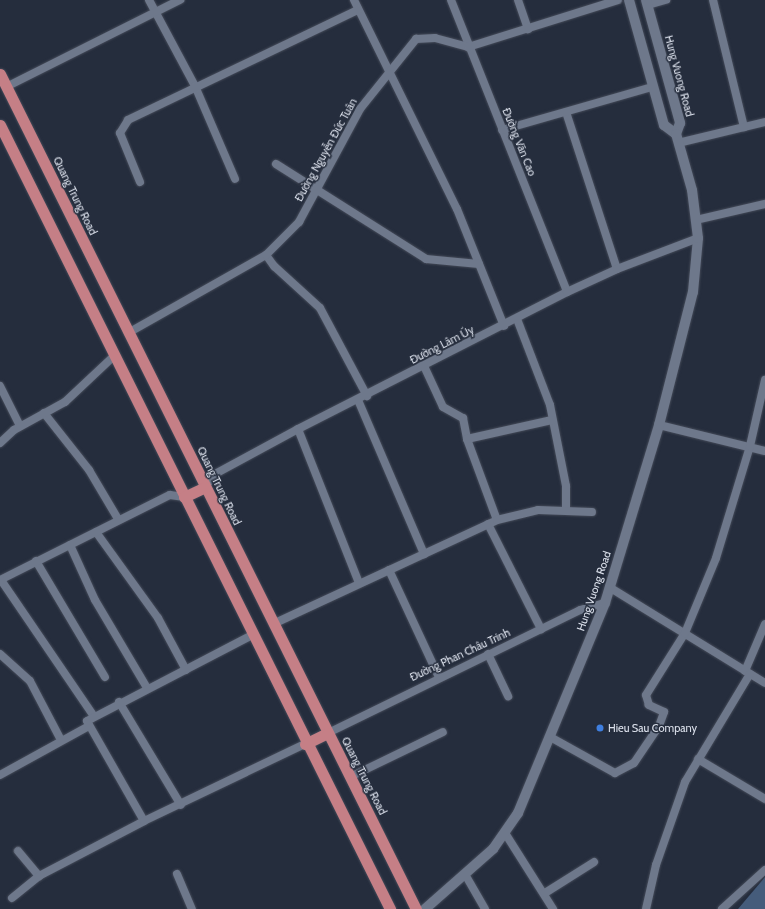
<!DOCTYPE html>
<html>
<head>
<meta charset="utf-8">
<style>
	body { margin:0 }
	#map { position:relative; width:765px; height:909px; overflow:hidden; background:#252d3d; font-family:Cabin,sans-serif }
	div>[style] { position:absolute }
	.water>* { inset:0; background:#455c7b }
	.roads { filter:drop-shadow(0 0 1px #444a58) drop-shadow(0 0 1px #444a58) }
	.minor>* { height:8px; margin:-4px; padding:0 4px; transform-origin:4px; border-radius:4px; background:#6e788b }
	.tertiary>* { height:10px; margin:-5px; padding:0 5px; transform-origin:5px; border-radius:5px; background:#6e788b }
	.trunk>* { height:11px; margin:-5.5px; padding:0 5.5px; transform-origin:5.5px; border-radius:5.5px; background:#c57f86 }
	.dots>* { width:11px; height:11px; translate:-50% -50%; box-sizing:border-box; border:2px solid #252d3d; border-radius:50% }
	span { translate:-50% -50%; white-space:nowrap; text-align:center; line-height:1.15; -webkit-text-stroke:3px #252d3d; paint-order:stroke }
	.street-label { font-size:11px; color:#dce1ec }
	.poi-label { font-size:11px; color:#dce1ec }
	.left { translate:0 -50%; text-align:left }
</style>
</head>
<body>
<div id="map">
	<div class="water">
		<div style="clip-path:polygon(765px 877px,765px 909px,738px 909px)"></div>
	</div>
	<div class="roads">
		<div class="minor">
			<div style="left:149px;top:0;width:98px;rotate:61.9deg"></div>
			<div style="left:195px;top:86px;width:101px;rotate:66.7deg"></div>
			<div style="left:354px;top:0;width:233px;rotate:63.8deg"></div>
			<div style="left:457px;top:209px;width:126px;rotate:68.1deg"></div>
			<div style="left:451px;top:0;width:314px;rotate:68.3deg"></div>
			<div style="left:518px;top:0;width:31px;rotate:71deg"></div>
			<div style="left:713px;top:0;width:131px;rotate:76.3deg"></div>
			<div style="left:648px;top:5px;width:19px;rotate:-16deg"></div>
			<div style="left:6px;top:87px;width:195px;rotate:-26.6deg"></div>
			<div style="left:566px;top:112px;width:165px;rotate:72deg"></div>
			<div style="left:502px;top:130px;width:156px;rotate:-16deg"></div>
			<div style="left:678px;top:143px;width:89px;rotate:-13.6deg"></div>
			<div style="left:276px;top:164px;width:178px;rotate:32.3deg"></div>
			<div style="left:426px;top:259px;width:53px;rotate:5.4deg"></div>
			<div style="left:140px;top:182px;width:53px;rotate:-112.2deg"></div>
			<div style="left:120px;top:133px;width:15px;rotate:-58deg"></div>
			<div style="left:128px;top:120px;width:255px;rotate:-25.6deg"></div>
			<div style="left:696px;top:220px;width:71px;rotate:-13.1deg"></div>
			<div style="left:266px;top:255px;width:14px;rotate:54deg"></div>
			<div style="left:274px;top:266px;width:62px;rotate:42.4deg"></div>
			<div style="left:320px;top:308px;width:100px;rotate:61.9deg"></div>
			<div style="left:517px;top:319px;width:92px;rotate:69deg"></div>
			<div style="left:550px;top:405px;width:83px;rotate:78.8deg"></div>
			<div style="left:566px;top:486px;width:23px;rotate:90deg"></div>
			<div style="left:128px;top:333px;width:159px;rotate:-29.5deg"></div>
			<div style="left:266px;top:255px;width:47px;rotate:-45deg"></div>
			<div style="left:299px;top:222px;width:128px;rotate:-61.6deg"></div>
			<div style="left:360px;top:109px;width:90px;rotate:-51.3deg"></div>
			<div style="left:416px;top:39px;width:19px;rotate:-3deg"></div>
			<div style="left:435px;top:38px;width:34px;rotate:15deg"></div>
			<div style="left:468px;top:47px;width:157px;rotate:-17.4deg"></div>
			<div style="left:424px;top:366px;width:45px;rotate:65.1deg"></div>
			<div style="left:443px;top:407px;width:23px;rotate:29deg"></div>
			<div style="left:463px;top:418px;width:21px;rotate:79deg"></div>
			<div style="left:467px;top:439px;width:86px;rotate:69.7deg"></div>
			<div style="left:0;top:386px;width:45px;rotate:63.4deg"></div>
			<div style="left:358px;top:400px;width:168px;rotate:66.8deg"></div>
			<div style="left:44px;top:413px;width:73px;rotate:51.7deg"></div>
			<div style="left:89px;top:470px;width:57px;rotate:59.4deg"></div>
			<div style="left:659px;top:425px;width:109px;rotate:13.8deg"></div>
			<div style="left:298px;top:429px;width:166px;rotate:68.4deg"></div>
			<div style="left:467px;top:439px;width:87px;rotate:-12.6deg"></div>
			<div style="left:0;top:443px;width:19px;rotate:-43deg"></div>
			<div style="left:14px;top:430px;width:58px;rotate:-28.8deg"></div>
			<div style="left:65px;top:402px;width:67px;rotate:-43.2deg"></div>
			<div style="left:205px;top:487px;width:16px;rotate:-52deg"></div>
			<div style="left:215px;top:474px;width:94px;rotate:-28.5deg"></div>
			<div style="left:298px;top:429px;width:302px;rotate:-27deg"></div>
			<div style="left:567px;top:292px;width:55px;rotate:-24.7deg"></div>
			<div style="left:617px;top:269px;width:87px;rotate:-20.9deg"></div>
			<div style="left:488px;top:524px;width:118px;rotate:63.2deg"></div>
			<div style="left:96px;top:532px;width:106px;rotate:54.2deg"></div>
			<div style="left:158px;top:618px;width:59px;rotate:61.7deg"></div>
			<div style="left:70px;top:545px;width:60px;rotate:65.6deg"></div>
			<div style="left:95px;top:600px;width:102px;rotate:59.4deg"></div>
			<div style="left:36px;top:561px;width:135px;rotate:59.3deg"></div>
			<div style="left:389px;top:570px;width:118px;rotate:65deg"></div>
			<div style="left:0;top:580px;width:190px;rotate:-26.6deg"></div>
			<div style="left:170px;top:495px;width:14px;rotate:8deg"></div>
			<div style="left:1px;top:580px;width:163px;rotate:55.7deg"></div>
			<div style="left:609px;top:587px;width:183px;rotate:31.6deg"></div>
			<div style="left:273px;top:624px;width:247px;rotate:-24.9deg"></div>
			<div style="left:497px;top:520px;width:42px;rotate:-13.7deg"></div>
			<div style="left:538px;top:510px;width:54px;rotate:2.1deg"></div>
			<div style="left:0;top:654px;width:40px;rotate:42deg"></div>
			<div style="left:30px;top:681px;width:67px;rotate:62.3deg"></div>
			<div style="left:488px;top:654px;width:47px;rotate:64.5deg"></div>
			<div style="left:745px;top:671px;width:51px;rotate:-66.9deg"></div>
			<div style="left:119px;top:702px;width:120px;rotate:59deg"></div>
			<div style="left:328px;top:733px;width:280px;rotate:-26deg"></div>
			<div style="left:580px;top:610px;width:26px;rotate:-16deg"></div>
			<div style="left:552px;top:738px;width:72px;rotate:29.1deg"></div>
			<div style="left:615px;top:773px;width:21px;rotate:-28deg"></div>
			<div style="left:634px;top:763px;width:45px;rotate:-56deg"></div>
			<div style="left:659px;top:726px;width:15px;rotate:-70deg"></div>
			<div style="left:664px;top:712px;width:17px;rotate:-155deg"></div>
			<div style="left:649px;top:705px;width:10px;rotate:-107deg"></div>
			<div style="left:646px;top:695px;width:73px;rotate:-57.8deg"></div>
			<div style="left:685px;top:633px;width:81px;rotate:-67.5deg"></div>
			<div style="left:716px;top:558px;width:117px;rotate:-73.1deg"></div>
			<div style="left:750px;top:446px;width:68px;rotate:-77.2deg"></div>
			<div style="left:698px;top:759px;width:78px;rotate:30.8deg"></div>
			<div style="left:0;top:775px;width:102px;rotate:-28.8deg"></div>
			<div style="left:350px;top:777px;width:103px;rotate:-25.8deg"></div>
			<div style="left:144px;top:821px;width:115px;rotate:-119.7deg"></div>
			<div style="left:87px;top:721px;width:186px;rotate:-27.5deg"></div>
			<div style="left:505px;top:833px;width:90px;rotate:57.7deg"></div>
			<div style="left:18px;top:851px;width:33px;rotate:50deg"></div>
			<div style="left:177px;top:874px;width:38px;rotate:67deg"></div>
			<div style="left:466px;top:876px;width:38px;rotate:60deg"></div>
			<div style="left:545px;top:893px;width:58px;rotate:-32.3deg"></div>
			<div style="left:12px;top:898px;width:35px;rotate:-39deg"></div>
			<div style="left:39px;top:876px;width:119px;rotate:-27.6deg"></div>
			<div style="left:144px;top:821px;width:178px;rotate:-25.6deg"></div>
			<div style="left:646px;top:909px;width:45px;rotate:-77.2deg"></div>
			<div style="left:656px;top:865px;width:88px;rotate:-70.7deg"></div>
			<div style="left:685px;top:782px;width:126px;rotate:-59deg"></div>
			<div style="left:722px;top:909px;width:58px;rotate:-42.2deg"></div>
		</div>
		<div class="tertiary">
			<div style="left:629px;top:0;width:130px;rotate:74.4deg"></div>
			<div style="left:664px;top:125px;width:15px;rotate:37deg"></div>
			<div style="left:646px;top:0;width:128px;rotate:74.5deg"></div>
			<div style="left:680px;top:123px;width:12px;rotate:110deg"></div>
			<div style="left:425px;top:909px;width:91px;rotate:-41.4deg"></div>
			<div style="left:493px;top:849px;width:44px;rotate:-55.2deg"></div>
			<div style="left:518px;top:813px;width:227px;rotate:-67.5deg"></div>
			<div style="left:605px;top:603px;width:186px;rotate:-73.1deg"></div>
			<div style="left:659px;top:425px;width:137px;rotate:-75.7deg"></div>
			<div style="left:693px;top:292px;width:54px;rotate:-84.7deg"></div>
			<div style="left:698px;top:238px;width:48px;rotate:-97.1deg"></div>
			<div style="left:692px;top:190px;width:58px;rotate:-105.9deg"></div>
		</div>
		<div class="trunk">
			<div style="left:0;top:74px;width:933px;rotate:63.52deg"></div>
			<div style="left:0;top:125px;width:876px;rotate:63.55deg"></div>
			<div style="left:184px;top:497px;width:23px;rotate:-25deg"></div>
			<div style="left:305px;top:744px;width:25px;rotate:-26deg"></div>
		</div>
	</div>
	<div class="dots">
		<div style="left:600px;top:728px;background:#3f7fe0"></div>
	</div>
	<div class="street-label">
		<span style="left:679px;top:76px;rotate:75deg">Hung Vuong Road</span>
		<span style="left:519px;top:142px;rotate:68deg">Đường Văn Cao</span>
		<span style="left:326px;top:150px;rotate:-61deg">Đường Nguyễn Đức Tuân</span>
		<span style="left:75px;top:196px;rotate:64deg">Quang Trung Road</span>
		<span style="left:442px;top:345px;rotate:-27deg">Đường Lâm Úy</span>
		<span style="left:219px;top:486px;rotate:64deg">Quang Trung Road</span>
		<span style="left:594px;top:591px;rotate:-71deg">Hung Vuong Road</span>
		<span style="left:460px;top:655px;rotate:-25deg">Đường Phan Châu Trinh</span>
		<span style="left:364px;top:776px;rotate:63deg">Quang Trung Road</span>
	</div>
	<div class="poi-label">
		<span class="left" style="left:608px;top:728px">Hieu Sau Company</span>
	</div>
</div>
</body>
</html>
